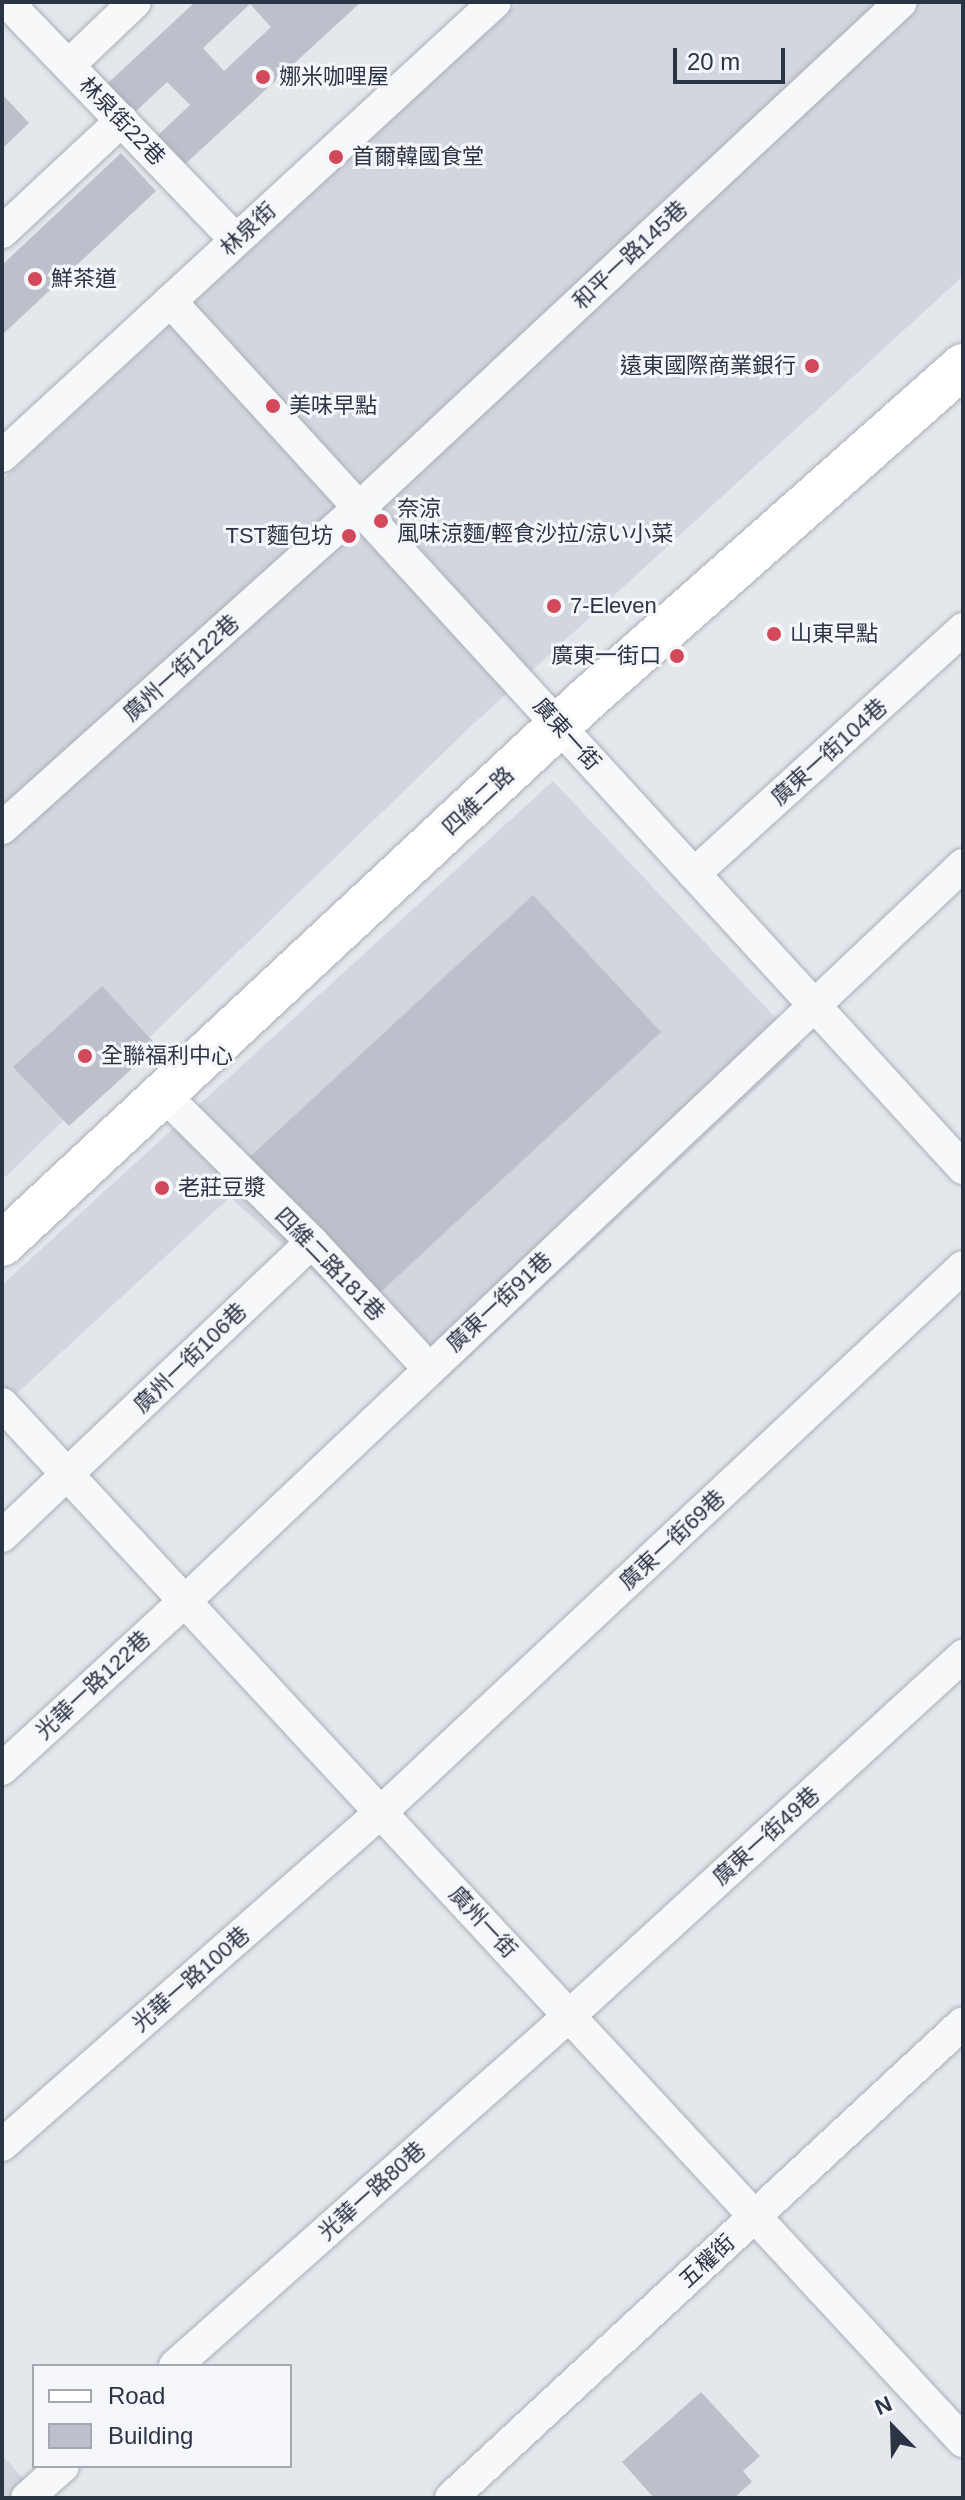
<!DOCTYPE html>
<html>
<head>
<meta charset="utf-8">
<style>
	body { margin:0 }
	#map { position:relative; width:965px; height:2500px; overflow:hidden; background:#e4e7ec; font-family:Arial,"Noto Sans TC","Noto Sans JP",sans-serif }
	div>[style] { position:absolute }
	.built>* { inset:0; background:#d2d6de }
	.building>* { inset:0; background:#bbc0ca }
	.roads { filter:drop-shadow(0 0 2px #a9aeb7) drop-shadow(0 0 2px #a9aeb7) }
	.street>* { height:32px; margin:-16px; padding:0 16px; transform-origin:16px; border-radius:16px; background:#f7f8fa }
	.secondary>* { height:44px; margin:-22px; padding:0 22px; transform-origin:22px; border-radius:22px; background:#fff }
	.dots>* { width:22px; height:22px; translate:-50% -50%; box-sizing:border-box; border:4px solid #f4f6f9; border-radius:50% }
	span { translate:-50% -50%; white-space:nowrap; text-align:center; line-height:1.15; -webkit-text-stroke:6px #f4f6f9; paint-order:stroke }
	.poi-label { font-size:22px; color:#2b3445 }
	.left { translate:0 -50%; text-align:left }
	.right { translate:-100% -50%; text-align:right }
	.street-label { font-size:22px; color:#2b3445 }
	.frame { position:absolute; inset:0; border:4px solid #2b3445; pointer-events:none }
	.legend { position:absolute; left:32px; top:2364px; width:260px; height:104px; box-sizing:border-box; background:#f4f6f9; border:2px solid #a4a8b1; margin:0; padding:10px 14px; list-style:none; font-size:24px; color:#2b3445 }
	.legend li { display:flex; align-items:center; gap:16px; height:40px }
	.legend b { width:40px; border:2px solid #a4a8b1 }
	.north { position:absolute; left:853px; top:2388px; width:80px; height:80px; -webkit-text-stroke:6px #f4f6f9; paint-order:stroke; rotate:337deg; font-size:22px; font-weight:700; line-height:32px; text-align:center; color:#2b3445 }
	.north::after { content:''; display:block; margin:auto; width:28px; height:36px; background:#2b3445; clip-path:polygon(50% 0,100% 100%,50% 72%,0 100%) }
	.scale { position:absolute; left:673px; top:48px; width:112px; height:36px; box-sizing:border-box; border:4px solid #2b3445; border-top:0; padding-left:10px; font-size:24px; line-height:28px; white-space:nowrap; color:#2b3445; -webkit-text-stroke:6px #f4f6f9; paint-order:stroke }
</style>
</head>
<body>
<div id="map">
	<div class="built">
		<div style="clip-path:polygon(519px 2px,963px 2px,963px 276px,469px 728px,2px 1180px,2px 480px)"></div>
		<div style="clip-path:polygon(553px 781px,802px 1046px,439px 1386px,230px 1197px,2px 1407px,2px 1285px)"></div>
		<div style="clip-path:polygon(2px 2455px,41px 2498px,2px 2498px)"></div>
	</div>
	<div class="building">
		<div style="clip-path:polygon(evenodd,195px 2px,361px 2px,183px 166px,156px 137px,190px 105px,167px 82px,134px 113px,107px 84px,195px 2px,250px 4px,271px 27px,224px 71px,203px 48px,250px 4px)"></div>
		<div style="clip-path:polygon(2px 94px,29px 123px,2px 149px)"></div>
		<div style="clip-path:polygon(121px 153px,156px 191px,2px 335px,2px 265px)"></div>
		<div style="clip-path:polygon(533px 895px,661px 1032px,370px 1302px,241px 1165px)"></div>
		<div style="clip-path:polygon(102px 986px,157px 1046px,69px 1126px,13px 1067px)"></div>
		<div style="clip-path:polygon(701px 2392px,760px 2456px,743px 2471px,752px 2482px,734px 2498px,654px 2498px,622px 2462px)"></div>
	</div>
	<div class="roads">
		<div class="street">
			<div style="left:7px;top:2px;width:330px;rotate:46.1deg"></div>
			<div style="left:69px;top:65px;width:91px;rotate:-43.7deg"></div>
			<div style="left:2px;top:232px;width:164px;rotate:-43deg"></div>
			<div style="left:170px;top:301px;width:1175px;rotate:47.55deg"></div>
			<div style="left:2px;top:456px;width:670px;rotate:-42.64deg"></div>
			<div style="left:2px;top:828px;width:479px;rotate:-41.9deg"></div>
			<div style="left:359px;top:508px;width:741px;rotate:-43.03deg"></div>
			<div style="left:694px;top:874px;width:364px;rotate:-42.3deg"></div>
			<div style="left:163px;top:1094px;width:210px;rotate:44.8deg"></div>
			<div style="left:312px;top:1242px;width:173px;rotate:47.3deg"></div>
			<div style="left:2px;top:1404px;width:1414px;rotate:47.18deg"></div>
			<div style="left:2px;top:1536px;width:427px;rotate:-43.5deg"></div>
			<div style="left:2px;top:1769px;width:248px;rotate:-42.6deg"></div>
			<div style="left:185px;top:1601px;width:1071px;rotate:-43.41deg"></div>
			<div style="left:2px;top:2145px;width:505px;rotate:-41.3deg"></div>
			<div style="left:381px;top:1812px;width:797px;rotate:-43.12deg"></div>
			<div style="left:175px;top:2366px;width:527px;rotate:-41.62deg"></div>
			<div style="left:569px;top:2016px;width:534px;rotate:-42.42deg"></div>
			<div style="left:27px;top:2498px;width:48px;rotate:-41.6deg"></div>
			<div style="left:451px;top:2498px;width:698px;rotate:-42.85deg"></div>
		</div>
		<div class="secondary">
			<div style="left:2px;top:1244px;width:798px;rotate:-42.97deg"></div>
			<div style="left:586px;top:700px;width:504px;rotate:-41.54deg"></div>
		</div>
	</div>
	<div class="dots">
		<div style="left:263px;top:77px;background:#d1495b"></div>
		<div style="left:336px;top:157px;background:#d1495b"></div>
		<div style="left:35px;top:279px;background:#d1495b"></div>
		<div style="left:812px;top:366px;background:#d1495b"></div>
		<div style="left:273px;top:406px;background:#d1495b"></div>
		<div style="left:381px;top:521px;background:#d1495b"></div>
		<div style="left:349px;top:536px;background:#d1495b"></div>
		<div style="left:554px;top:606px;background:#d1495b"></div>
		<div style="left:774px;top:634px;background:#d1495b"></div>
		<div style="left:677px;top:656px;background:#d1495b"></div>
		<div style="left:85px;top:1056px;background:#d1495b"></div>
		<div style="left:162px;top:1188px;background:#d1495b"></div>
	</div>
	<div class="poi-label">
		<span class="left" style="left:279px;top:77px">娜米咖哩屋</span>
		<span class="left" style="left:352px;top:157px">首爾韓國食堂</span>
		<span class="left" style="left:51px;top:279px">鮮茶道</span>
		<span class="right" style="left:796px;top:366px">遠東國際商業銀行</span>
		<span class="left" style="left:289px;top:406px">美味早點</span>
		<span class="left" style="left:397px;top:521px">奈涼<br>風味涼麵/輕食沙拉/涼い小菜</span>
		<span class="right" style="left:333px;top:536px">TST麵包坊</span>
		<span class="left" style="left:570px;top:606px">7-Eleven</span>
		<span class="left" style="left:790px;top:634px">山東早點</span>
		<span class="right" style="left:661px;top:656px">廣東一街口</span>
		<span class="left" style="left:101px;top:1056px">全聯福利中心</span>
		<span class="left" style="left:178px;top:1188px">老莊豆漿</span>
	</div>
	<div class="street-label">
		<span style="left:122px;top:121px;rotate:46deg">林泉街22巷</span>
		<span style="left:248px;top:229px;rotate:-43deg">林泉街</span>
		<span style="left:630px;top:255px;rotate:-43deg">和平一路145巷</span>
		<span style="left:181px;top:668px;rotate:-42deg">廣州一街122巷</span>
		<span style="left:567px;top:734px;rotate:48deg">廣東一街</span>
		<span style="left:829px;top:752px;rotate:-42deg">廣東一街104巷</span>
		<span style="left:478px;top:801px;rotate:-43deg">四維二路</span>
		<span style="left:330px;top:1264px;rotate:46deg">四維二路181巷</span>
		<span style="left:499px;top:1302px;rotate:-43deg">廣東一街91巷</span>
		<span style="left:190px;top:1358px;rotate:-44deg">廣州一街106巷</span>
		<span style="left:672px;top:1540px;rotate:-43deg">廣東一街69巷</span>
		<span style="left:93px;top:1685px;rotate:-43deg">光華一路122巷</span>
		<span style="left:766px;top:1836px;rotate:-42deg">廣東一街49巷</span>
		<span style="left:483px;top:1922px;rotate:47deg">廣州一街</span>
		<span style="left:191px;top:1979px;rotate:-41deg">光華一路100巷</span>
		<span style="left:372px;top:2191px;rotate:-42deg">光華一路80巷</span>
		<span style="left:707px;top:2261px;rotate:-43deg">五權街</span>
	</div>
	<div class="frame"></div>
	<ul class="legend">
	<li><b style="height:10px;background:#fff"></b>Road</li>
	<li><b style="height:22px;background:#bbc0ca"></b>Building</li>
	</ul>
	<div class="north">N</div>
	<div class="scale">20 m</div>
</div>
</body>
</html>
